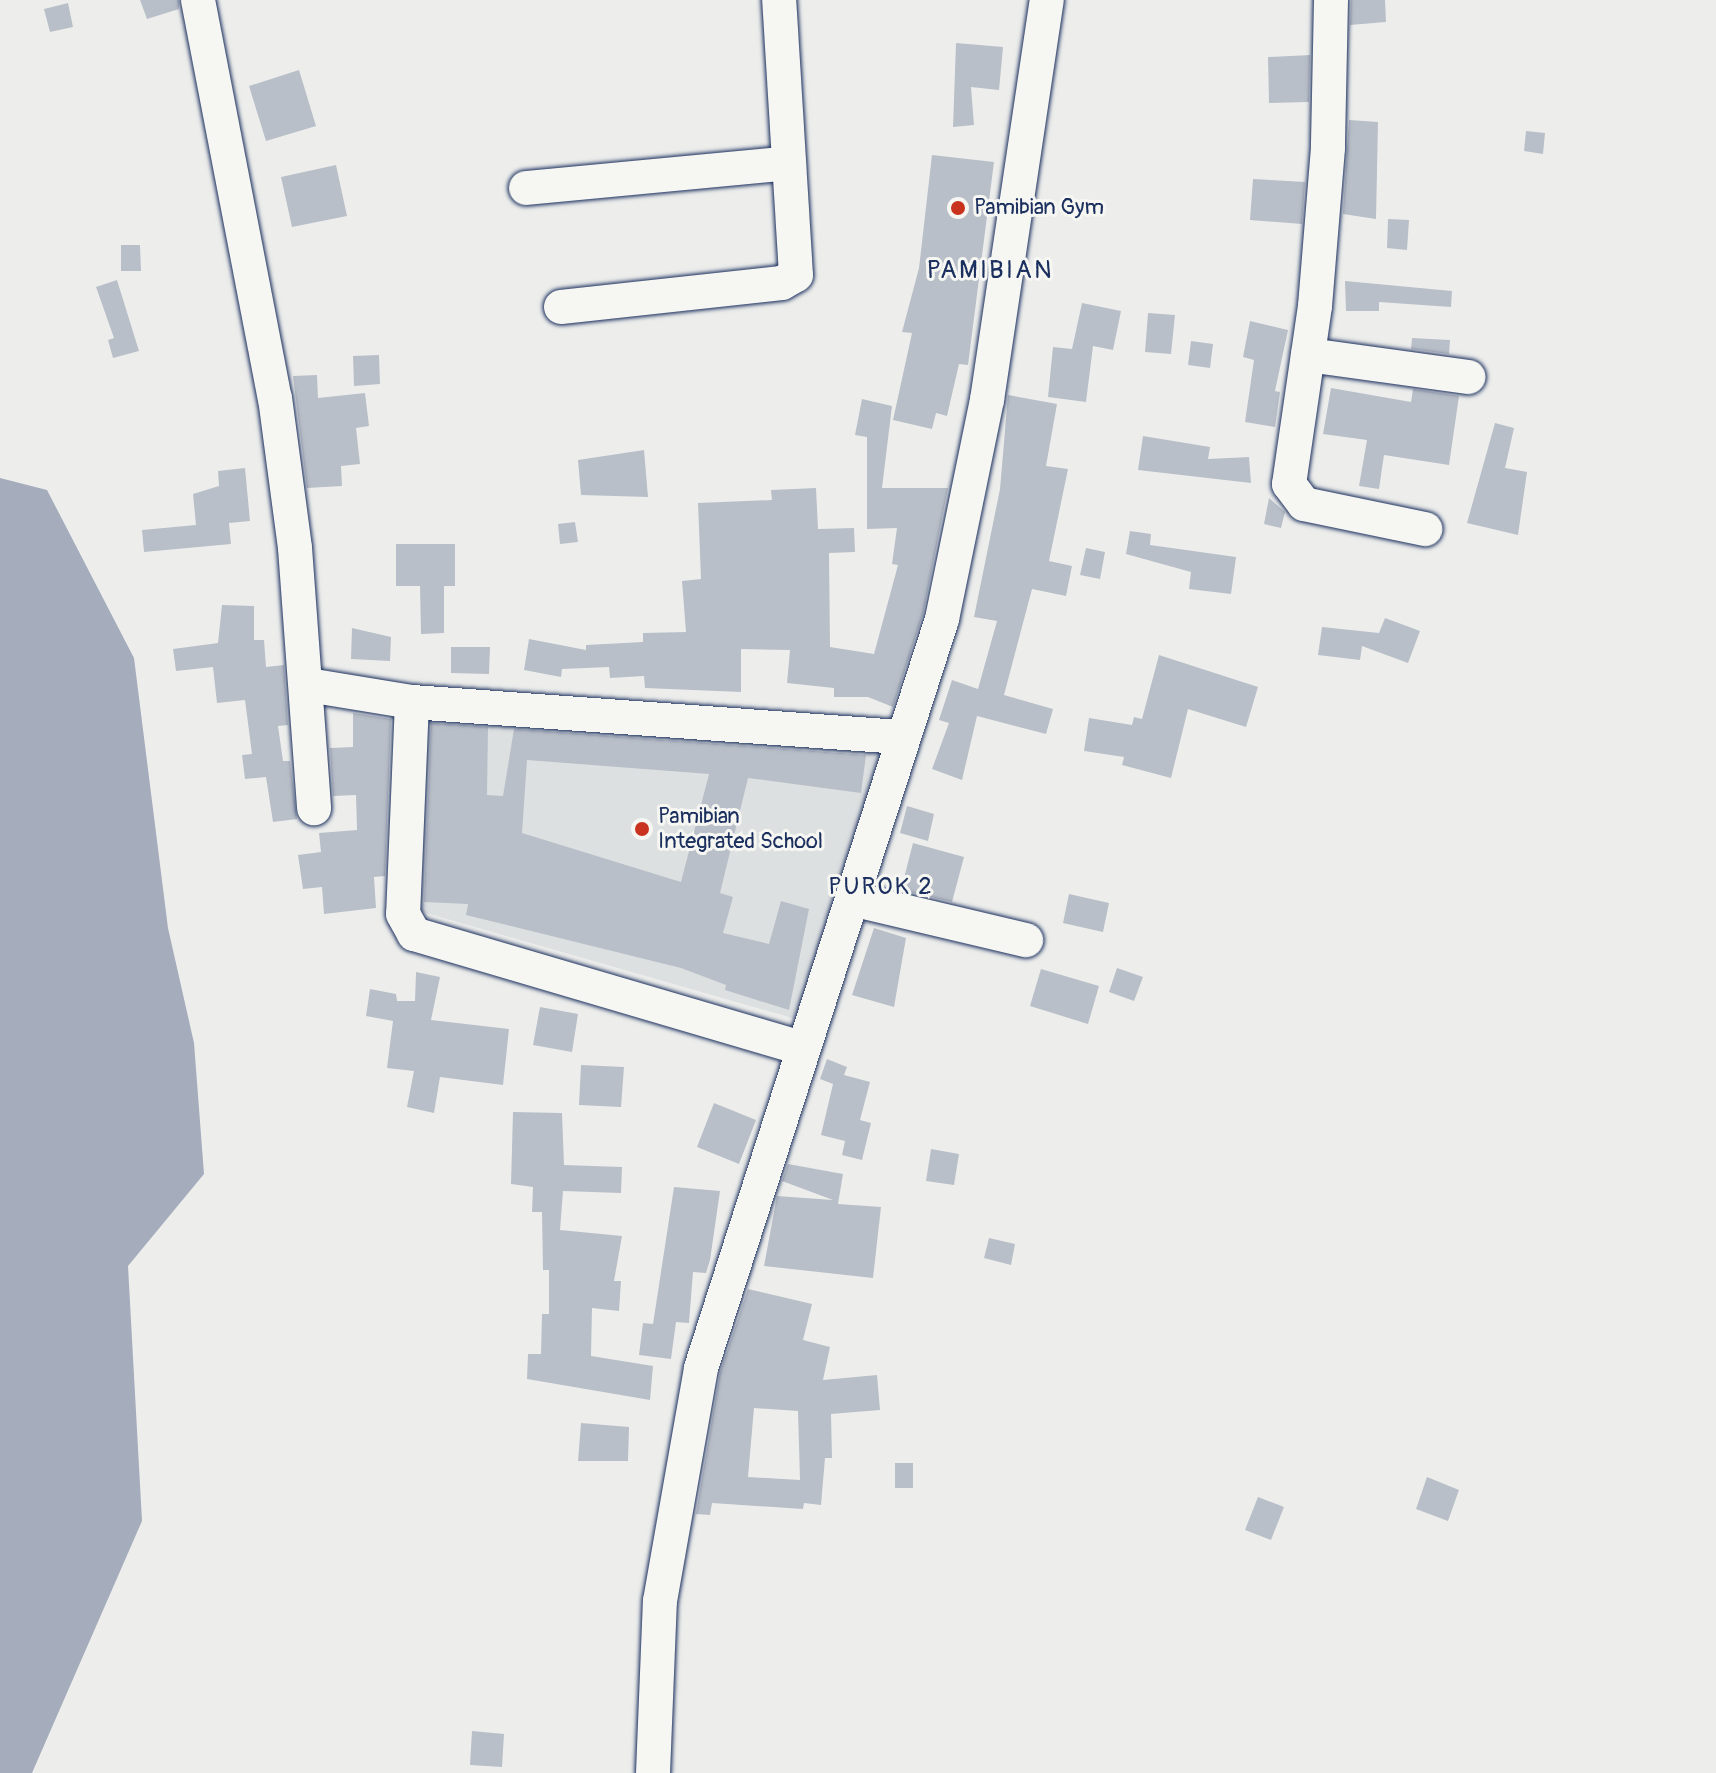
<!DOCTYPE html>
<html>
<head>
<meta charset="utf-8">
<style>
	body { margin:0 }
	#map { position:relative; width:1716px; height:1773px; overflow:hidden; background:#edeeec; font-family:Pangolin,sans-serif }
	div>[style] { position:absolute }
	.built>* { inset:0; background:#dde0e1 }
	.water>* { inset:0; background:#a5acbc }
	.building>* { inset:0; background:#b9bfc8 }
	.roads { filter:drop-shadow(0 0 2px #1b2f5e) drop-shadow(0 0 2px #1b2f5e) }
	.minor>* { height:34px; margin:-17px; padding:0 17px; transform-origin:17px; border-radius:17px; background:#f6f6f2 }
	.dots>* { width:22px; height:22px; translate:-50% -50%; box-sizing:border-box; border:4px solid #f6f6f2; border-radius:50% }
	span { translate:-50% -50%; white-space:nowrap; text-align:center; line-height:1.15; -webkit-text-stroke:6px #f6f6f2; paint-order:stroke }
	.poi-label { font-size:22px; color:#1b2f5e }
	.left { translate:0 -50%; text-align:left }
	.neighbourhood-label { font-size:24px; color:#1b2f5e; letter-spacing:2px }
	.quarter-label { font-size:26px; color:#1b2f5e; letter-spacing:2px }
</style>
</head>
<body>
<div id="map">
	<div class="built">
		<div style="clip-path:polygon(428px 708px,892px 747px,799px 1020px,416px 910px)"></div>
	</div>
	<div class="water">
		<div style="clip-path:polygon(0 478px,47px 490px,134px 658px,168px 928px,194px 1043px,204px 1174px,128px 1266px,142px 1521px,32px 1773px,0 1773px)"></div>
	</div>
	<div class="building">
		<div style="clip-path:polygon(140px 0,179px 0,179px 9px,147px 19px)"></div>
		<div style="clip-path:polygon(1351px 0,1385px 0,1386px 22px,1350px 25px)"></div>
		<div style="clip-path:polygon(68px 3px,73px 27px,50px 32px,44px 9px)"></div>
		<div style="clip-path:polygon(956px 43px,1003px 47px,999px 90px,971px 87px,974px 125px,953px 127px)"></div>
		<div style="clip-path:polygon(1310px 55px,1309px 102px,1269px 103px,1268px 57px)"></div>
		<div style="clip-path:polygon(299px 70px,316px 126px,266px 141px,249px 86px)"></div>
		<div style="clip-path:polygon(1349px 120px,1378px 122px,1376px 219px,1343px 214px)"></div>
		<div style="clip-path:polygon(1526px 131px,1545px 133px,1543px 154px,1524px 151px)"></div>
		<div style="clip-path:polygon(932px 155px,994px 162px,968px 365px,959px 364px,947px 416px,936px 413px,932px 429px,893px 420px,912px 333px,902px 332px,919px 268px)"></div>
		<div style="clip-path:polygon(336px 165px,347px 216px,292px 227px,281px 177px)"></div>
		<div style="clip-path:polygon(1253px 179px,1305px 182px,1302px 224px,1250px 220px)"></div>
		<div style="clip-path:polygon(1388px 219px,1409px 220px,1407px 250px,1387px 248px)"></div>
		<div style="clip-path:polygon(121px 245px,140px 245px,141px 271px,121px 271px)"></div>
		<div style="clip-path:polygon(117px 280px,139px 351px,113px 358px,108px 340px,114px 338px,96px 287px)"></div>
		<div style="clip-path:polygon(1345px 281px,1452px 291px,1451px 307px,1379px 302px,1379px 311px,1346px 311px)"></div>
		<div style="clip-path:polygon(1082px 303px,1121px 311px,1113px 350px,1093px 346px,1086px 402px,1048px 397px,1053px 347px,1072px 349px)"></div>
		<div style="clip-path:polygon(1148px 313px,1175px 315px,1171px 354px,1145px 352px)"></div>
		<div style="clip-path:polygon(1250px 321px,1288px 330px,1275px 391px,1280px 392px,1275px 427px,1245px 422px,1254px 360px,1243px 357px)"></div>
		<div style="clip-path:polygon(1412px 338px,1450px 340px,1449px 354px,1411px 349px)"></div>
		<div style="clip-path:polygon(1191px 341px,1213px 344px,1210px 368px,1188px 365px)"></div>
		<div style="clip-path:polygon(379px 355px,380px 384px,354px 386px,353px 356px)"></div>
		<div style="clip-path:polygon(317px 375px,318px 398px,365px 393px,369px 426px,356px 428px,360px 464px,341px 466px,342px 486px,307px 488px,293px 376px)"></div>
		<div style="clip-path:polygon(1331px 388px,1411px 402px,1413px 389px,1459px 396px,1449px 465px,1384px 455px,1379px 489px,1359px 486px,1367px 440px,1323px 434px)"></div>
		<div style="clip-path:polygon(1008px 395px,1057px 404px,1046px 466px,1068px 469px,1049px 561px,1072px 566px,1066px 596px,1032px 589px,1004px 695px,1053px 709px,1046px 734px,977px 716px,962px 780px,932px 769px,949px 723px,939px 720px,952px 680px,978px 689px,997px 621px,974px 617px,1000px 489px)"></div>
		<div style="clip-path:polygon(862px 399px,892px 406px,882px 488px,948px 488px,923px 614px,893px 707px,868px 697px,834px 697px,834px 688px,787px 683px,790px 650px,741px 649px,741px 692px,645px 688px,644px 676px,610px 678px,609px 667px,562px 669px,561px 677px,524px 670px,529px 639px,586px 650px,586px 645px,643px 642px,643px 633px,686px 632px,682px 581px,701px 579px,698px 503px,772px 500px,771px 490px,816px 488px,818px 529px,854px 528px,855px 552px,829px 553px,830px 647px,874px 654px,898px 565px,892px 564px,897px 528px,867px 529px,867px 437px,855px 435px)"></div>
		<div style="clip-path:polygon(1495px 423px,1514px 428px,1505px 468px,1527px 472px,1518px 535px,1467px 523px)"></div>
		<div style="clip-path:polygon(1143px 436px,1210px 447px,1208px 459px,1249px 457px,1251px 483px,1138px 470px)"></div>
		<div style="clip-path:polygon(644px 450px,648px 497px,581px 495px,578px 460px)"></div>
		<div style="clip-path:polygon(245px 468px,250px 521px,229px 523px,231px 544px,144px 552px,142px 530px,196px 525px,193px 494px,219px 486px,218px 471px)"></div>
		<div style="clip-path:polygon(1269px 498px,1285px 512px,1281px 528px,1264px 524px)"></div>
		<div style="clip-path:polygon(575px 522px,578px 542px,560px 544px,558px 524px)"></div>
		<div style="clip-path:polygon(1130px 531px,1151px 534px,1150px 545px,1236px 557px,1231px 594px,1189px 589px,1191px 572px,1126px 554px)"></div>
		<div style="clip-path:polygon(396px 544px,455px 544px,455px 586px,444px 586px,444px 633px,421px 634px,420px 586px,396px 586px)"></div>
		<div style="clip-path:polygon(1086px 548px,1105px 552px,1100px 579px,1080px 575px)"></div>
		<div style="clip-path:polygon(222px 605px,254px 606px,254px 640px,264px 640px,266px 667px,284px 665px,288px 725px,278px 726px,283px 761px,290px 761px,297px 819px,273px 822px,266px 777px,245px 779px,242px 755px,252px 754px,245px 700px,217px 703px,213px 667px,176px 671px,173px 649px,218px 643px)"></div>
		<div style="clip-path:polygon(1385px 618px,1420px 631px,1408px 663px,1362px 646px,1360px 660px,1318px 655px,1322px 627px,1379px 633px)"></div>
		<div style="clip-path:polygon(352px 628px,391px 637px,390px 661px,351px 659px)"></div>
		<div style="clip-path:polygon(451px 647px,490px 647px,489px 674px,451px 673px)"></div>
		<div style="clip-path:polygon(1159px 655px,1258px 687px,1246px 727px,1188px 709px,1171px 778px,1122px 765px,1124px 757px,1084px 751px,1089px 718px,1132px 725px,1134px 717px,1142px 719px)"></div>
		<div style="clip-path:polygon(353px 713px,391px 719px,385px 876px,374px 877px,376px 908px,324px 914px,322px 887px,303px 889px,298px 855px,321px 852px,319px 833px,357px 830px,356px 795px,333px 796px,330px 748px,353px 747px)"></div>
		<div style="clip-path:polygon(evenodd,431px 723px,488px 727px,487px 795px,503px 796px,514px 729px,866px 755px,861px 793px,748px 778px,720px 893px,733px 897px,723px 933px,769px 944px,781px 901px,809px 909px,789px 1010px,725px 990px,726px 985px,681px 968px,466px 915px,468px 904px,424px 902px,431px 723px,527px 760px,709px 774px,681px 882px,522px 833px,527px 760px)"></div>
		<div style="clip-path:polygon(907px 806px,934px 814px,928px 841px,900px 833px)"></div>
		<div style="clip-path:polygon(913px 843px,964px 857px,952px 902px,901px 890px)"></div>
		<div style="clip-path:polygon(1069px 894px,1109px 903px,1103px 932px,1063px 923px)"></div>
		<div style="clip-path:polygon(874px 928px,906px 938px,894px 1007px,852px 995px)"></div>
		<div style="clip-path:polygon(1117px 968px,1143px 977px,1134px 1001px,1109px 992px)"></div>
		<div style="clip-path:polygon(1041px 969px,1099px 986px,1088px 1024px,1030px 1006px)"></div>
		<div style="clip-path:polygon(416px 972px,440px 977px,431px 1020px,509px 1029px,503px 1085px,440px 1077px,434px 1113px,407px 1107px,414px 1071px,387px 1068px,393px 1021px,366px 1016px,370px 989px,396px 994px,397px 1001px,415px 1001px)"></div>
		<div style="clip-path:polygon(540px 1007px,578px 1014px,572px 1052px,533px 1045px)"></div>
		<div style="clip-path:polygon(827px 1059px,847px 1067px,844px 1075px,870px 1082px,860px 1120px,871px 1123px,862px 1160px,842px 1155px,845px 1141px,821px 1135px,833px 1084px,820px 1079px)"></div>
		<div style="clip-path:polygon(581px 1065px,624px 1067px,621px 1107px,579px 1105px)"></div>
		<div style="clip-path:polygon(714px 1103px,756px 1120px,739px 1164px,697px 1147px)"></div>
		<div style="clip-path:polygon(513px 1112px,562px 1113px,564px 1165px,622px 1167px,621px 1193px,563px 1191px,560px 1230px,622px 1236px,614px 1281px,621px 1281px,619px 1311px,592px 1308px,591px 1356px,653px 1366px,650px 1400px,527px 1379px,528px 1354px,541px 1354px,542px 1314px,549px 1314px,549px 1270px,543px 1270px,542px 1212px,532px 1212px,533px 1187px,511px 1184px)"></div>
		<div style="clip-path:polygon(931px 1149px,959px 1154px,954px 1185px,926px 1181px)"></div>
		<div style="clip-path:polygon(788px 1164px,843px 1174px,838px 1204px,881px 1207px,873px 1278px,764px 1266px,777px 1196px,833px 1200px,782px 1181px)"></div>
		<div style="clip-path:polygon(674px 1187px,720px 1191px,710px 1260px,706px 1273px,693px 1272px,689px 1323px,676px 1322px,671px 1359px,639px 1355px,643px 1323px,653px 1324px)"></div>
		<div style="clip-path:polygon(989px 1238px,1015px 1244px,1011px 1265px,984px 1258px)"></div>
		<div style="clip-path:polygon(evenodd,748px 1289px,812px 1304px,803px 1340px,830px 1347px,823px 1380px,877px 1375px,880px 1410px,831px 1414px,832px 1458px,825px 1458px,821px 1505px,804px 1503px,803px 1509px,712px 1503px,710px 1515px,696px 1514px,720px 1373px,748px 1289px,754px 1408px,798px 1411px,800px 1480px,748px 1477px,754px 1408px)"></div>
		<div style="clip-path:polygon(581px 1423px,629px 1427px,628px 1461px,578px 1461px)"></div>
		<div style="clip-path:polygon(895px 1463px,913px 1463px,913px 1488px,895px 1488px)"></div>
		<div style="clip-path:polygon(1427px 1477px,1459px 1490px,1448px 1521px,1416px 1509px)"></div>
		<div style="clip-path:polygon(1258px 1497px,1284px 1507px,1271px 1540px,1245px 1530px)"></div>
		<div style="clip-path:polygon(472px 1731px,504px 1734px,502px 1767px,470px 1765px)"></div>
	</div>
	<div class="roads">
		<div class="minor">
			<div style="left:198px;top:0;width:405px;rotate:79.1deg"></div>
			<div style="left:275px;top:398px;width:151px;rotate:82.4deg"></div>
			<div style="left:295px;top:548px;width:261px;rotate:85.8deg"></div>
			<div style="left:1331px;top:0;width:148px;rotate:91.2deg"></div>
			<div style="left:1328px;top:148px;width:159px;rotate:94.7deg"></div>
			<div style="left:1315px;top:306px;width:180px;rotate:98.3deg"></div>
			<div style="left:1289px;top:484px;width:25px;rotate:53deg"></div>
			<div style="left:1304px;top:504px;width:124px;rotate:11.7deg"></div>
			<div style="left:526px;top:188px;width:264px;rotate:-5.4deg"></div>
			<div style="left:561px;top:307px;width:222px;rotate:-6.2deg"></div>
			<div style="left:782px;top:283px;width:16px;rotate:-30deg"></div>
			<div style="left:796px;top:275px;width:276px;rotate:-93.5deg"></div>
			<div style="left:1308px;top:355px;width:162px;rotate:7.8deg"></div>
			<div style="left:308px;top:685px;width:105px;rotate:9.3deg"></div>
			<div style="left:412px;top:702px;width:490px;rotate:4.1deg"></div>
			<div style="left:412px;top:702px;width:212px;rotate:92.4deg"></div>
			<div style="left:403px;top:914px;width:23px;rotate:61deg"></div>
			<div style="left:414px;top:934px;width:403px;rotate:16.4deg"></div>
			<div style="left:852px;top:899px;width:179px;rotate:13.3deg"></div>
			<div style="left:653px;top:1773px;width:172px;rotate:-87.7deg"></div>
			<div style="left:660px;top:1601px;width:237px;rotate:-80deg"></div>
			<div style="left:701px;top:1368px;width:787px;rotate:-72.16deg"></div>
			<div style="left:942px;top:619px;width:224px;rotate:-78.4deg"></div>
			<div style="left:987px;top:400px;width:404px;rotate:-81.5deg"></div>
		</div>
	</div>
	<div class="dots">
		<div style="left:958px;top:208px;background:#c8321e"></div>
		<div style="left:642px;top:829px;background:#c8321e"></div>
	</div>
	<div class="poi-label">
		<span class="left" style="left:974px;top:208px">Pamibian Gym</span>
		<span class="left" style="left:658px;top:829px">Pamibian<br>Integrated School</span>
	</div>
	<div class="neighbourhood-label">
		<span style="left:881px;top:887px">PUROK 2</span>
	</div>
	<div class="quarter-label">
		<span style="left:990px;top:271px">PAMIBIAN</span>
	</div>
</div>
</body>
</html>
